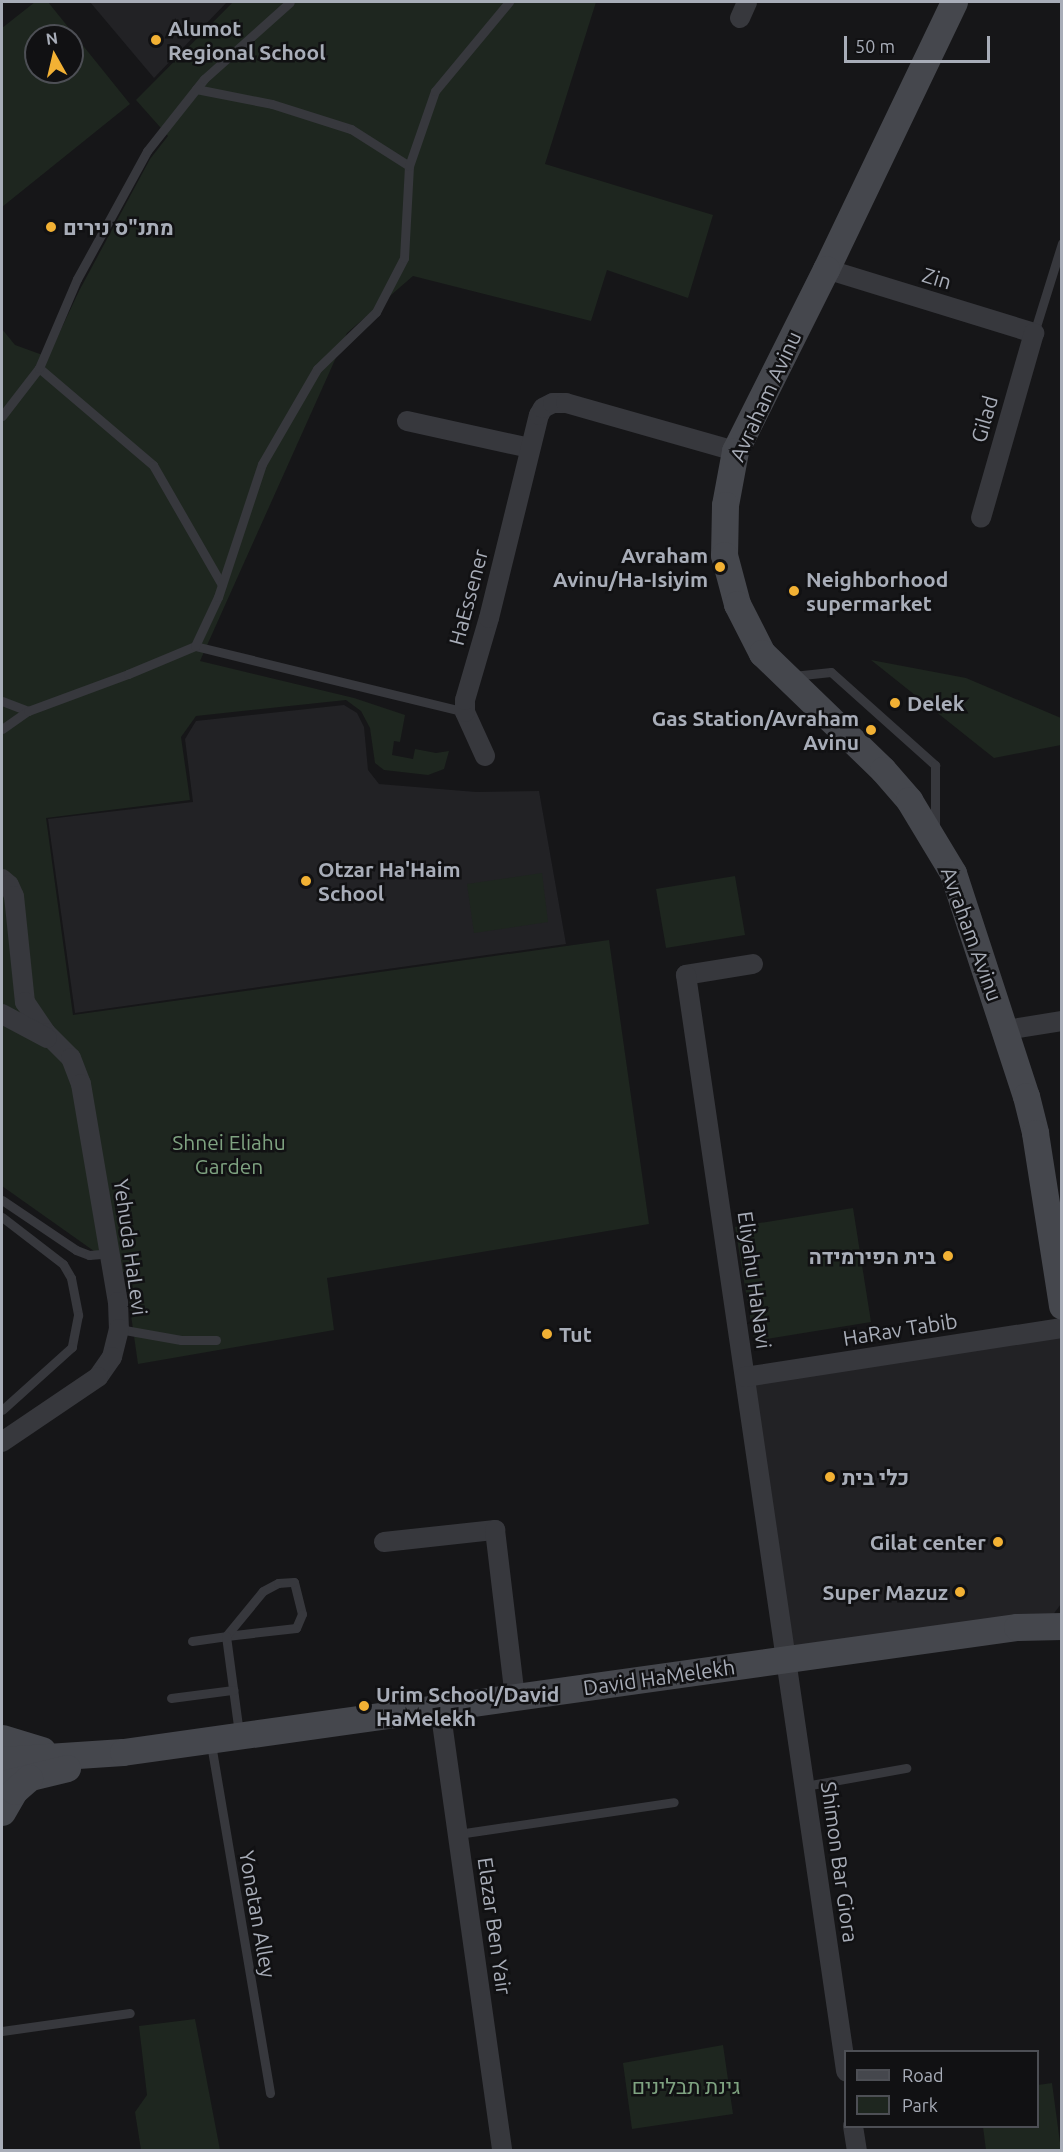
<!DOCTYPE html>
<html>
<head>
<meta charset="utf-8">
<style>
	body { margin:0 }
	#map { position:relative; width:1063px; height:2152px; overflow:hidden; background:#161618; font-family:Ubuntu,Heebo,sans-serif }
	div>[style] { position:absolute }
	.built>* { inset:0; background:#222225 }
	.green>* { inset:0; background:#1e261f }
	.lane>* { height:9px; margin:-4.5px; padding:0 4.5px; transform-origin:4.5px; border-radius:4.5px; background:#37383d }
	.street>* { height:20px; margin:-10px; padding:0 10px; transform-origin:10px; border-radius:10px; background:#37383d }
	.secondary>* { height:27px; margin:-13.5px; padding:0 13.5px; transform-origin:13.5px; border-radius:13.5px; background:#45474d }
	.dots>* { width:16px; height:16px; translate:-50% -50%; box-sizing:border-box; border:3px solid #111113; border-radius:50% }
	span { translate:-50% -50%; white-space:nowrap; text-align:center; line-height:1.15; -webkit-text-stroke:5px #111113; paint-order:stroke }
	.poi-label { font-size:21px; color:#a8adb8; font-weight:700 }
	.left { translate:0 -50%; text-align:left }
	.right { translate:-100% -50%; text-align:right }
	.street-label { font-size:21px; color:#a8adb8 }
	.park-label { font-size:21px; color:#7fa381 }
	.frame { position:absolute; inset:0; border:3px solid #a8adb8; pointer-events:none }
	.legend { position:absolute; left:844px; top:2050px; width:195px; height:78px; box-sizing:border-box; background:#111113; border:2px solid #4d4f55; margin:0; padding:8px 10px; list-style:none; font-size:18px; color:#a8adb8 }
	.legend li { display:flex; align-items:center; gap:12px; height:30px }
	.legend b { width:30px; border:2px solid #4d4f55 }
	.north { position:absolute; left:24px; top:24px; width:60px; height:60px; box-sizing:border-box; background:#111113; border:2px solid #4d4f55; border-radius:50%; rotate:352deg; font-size:16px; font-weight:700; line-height:24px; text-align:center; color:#a8adb8 }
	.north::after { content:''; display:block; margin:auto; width:21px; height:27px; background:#f2b134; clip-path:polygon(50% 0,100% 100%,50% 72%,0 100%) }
	.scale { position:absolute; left:844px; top:36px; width:146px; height:27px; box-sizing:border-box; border:3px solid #a8adb8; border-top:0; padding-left:8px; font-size:18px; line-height:21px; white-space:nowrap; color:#a8adb8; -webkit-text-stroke:4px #111113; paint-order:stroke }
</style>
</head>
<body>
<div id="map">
	<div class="built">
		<div style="clip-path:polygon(90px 2px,227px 2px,154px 78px)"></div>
		<div style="clip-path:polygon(344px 705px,357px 713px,364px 727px,368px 770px,379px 784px,476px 792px,539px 791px,566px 944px,75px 1013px,48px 819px,193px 802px,185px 739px,196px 721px)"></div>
		<div style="clip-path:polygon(1061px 1328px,1061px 1604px,1052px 1616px,787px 1659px,745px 1377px)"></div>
	</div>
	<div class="green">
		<div style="clip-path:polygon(evenodd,35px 2px,48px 2px,130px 104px,2px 207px,2px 28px,35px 2px,36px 36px,72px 36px,72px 72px,36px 72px,36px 36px)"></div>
		<div style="clip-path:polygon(233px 2px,596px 2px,545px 164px,713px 215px,688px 298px,607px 270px,591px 321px,413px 276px,347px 333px,200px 661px,354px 698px,405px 715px,400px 742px,394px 741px,392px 755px,413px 759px,415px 749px,436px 753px,449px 751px,444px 769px,428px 775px,384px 770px,375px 763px,370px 728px,361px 711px,346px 700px,196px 716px,181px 737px,190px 800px,46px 818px,73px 1015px,609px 940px,649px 1224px,327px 1278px,334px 1330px,138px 1364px,125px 1273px,2px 1186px,2px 329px,15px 345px,48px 357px,79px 291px,150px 159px,168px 136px,136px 100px)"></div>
		<div style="clip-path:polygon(871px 660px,966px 678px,1061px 718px,1061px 745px,994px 758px)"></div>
		<div style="clip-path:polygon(542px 873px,548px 922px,474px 933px,467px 884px)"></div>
		<div style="clip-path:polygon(735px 876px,745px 935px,666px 948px,656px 889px)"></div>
		<div style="clip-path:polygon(853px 1208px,871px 1322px,754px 1341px,735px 1227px)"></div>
		<div style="clip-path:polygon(195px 2019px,220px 2150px,141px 2150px,135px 2112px,147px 2095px,139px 2026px)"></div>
		<div style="clip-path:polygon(723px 2045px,733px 2114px,632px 2129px,623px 2063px)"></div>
		<div style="clip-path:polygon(1052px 2083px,1061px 2150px,986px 2150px,983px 2127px,1038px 2126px,1038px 2085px)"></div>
	</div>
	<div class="lane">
		<div style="left:196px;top:89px;width:77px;rotate:11.2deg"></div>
		<div style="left:272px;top:104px;width:83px;rotate:17.6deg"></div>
		<div style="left:351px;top:129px;width:69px;rotate:32.5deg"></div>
		<div style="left:1034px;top:333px;width:94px;rotate:-72.7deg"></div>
		<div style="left:39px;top:368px;width:150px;rotate:40.4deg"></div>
		<div style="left:153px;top:465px;width:138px;rotate:60.1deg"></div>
		<div style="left:2px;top:416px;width:61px;rotate:-52.4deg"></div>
		<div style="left:39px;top:368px;width:97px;rotate:-66.9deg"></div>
		<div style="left:77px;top:279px;width:146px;rotate:-61.3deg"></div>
		<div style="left:147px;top:151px;width:92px;rotate:-51.6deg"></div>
		<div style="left:204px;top:79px;width:115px;rotate:-41.8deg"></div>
		<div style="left:195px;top:646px;width:278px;rotate:13.7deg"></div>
		<div style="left:793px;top:676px;width:38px;rotate:-6deg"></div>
		<div style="left:831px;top:672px;width:140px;rotate:41.8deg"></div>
		<div style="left:935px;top:765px;width:64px;rotate:90deg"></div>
		<div style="left:2px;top:701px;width:28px;rotate:21deg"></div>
		<div style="left:2px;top:729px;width:32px;rotate:-35deg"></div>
		<div style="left:28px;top:711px;width:107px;rotate:-20.3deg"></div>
		<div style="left:128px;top:674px;width:73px;rotate:-22.7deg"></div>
		<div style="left:195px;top:646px;width:54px;rotate:-64.9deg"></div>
		<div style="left:218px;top:597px;width:140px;rotate:-71.7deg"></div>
		<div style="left:262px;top:464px;width:110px;rotate:-59.9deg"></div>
		<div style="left:317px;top:369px;width:82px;rotate:-44deg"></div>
		<div style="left:376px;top:312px;width:61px;rotate:-62.6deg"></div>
		<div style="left:404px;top:258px;width:92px;rotate:-86.9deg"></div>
		<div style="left:409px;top:166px;width:79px;rotate:-70.9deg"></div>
		<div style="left:435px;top:91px;width:116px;rotate:-50.3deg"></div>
		<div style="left:2px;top:1200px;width:89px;rotate:34deg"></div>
		<div style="left:76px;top:1250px;width:14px;rotate:21deg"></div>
		<div style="left:89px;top:1255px;width:21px;rotate:-5deg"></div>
		<div style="left:2px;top:1217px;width:77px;rotate:37.6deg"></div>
		<div style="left:63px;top:1264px;width:16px;rotate:60deg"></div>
		<div style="left:71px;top:1278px;width:38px;rotate:79deg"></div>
		<div style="left:78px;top:1315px;width:33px;rotate:101deg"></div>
		<div style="left:72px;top:1347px;width:94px;rotate:138deg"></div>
		<div style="left:119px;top:1329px;width:63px;rotate:10.1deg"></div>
		<div style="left:181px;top:1340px;width:35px"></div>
		<div style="left:294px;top:1582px;width:33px;rotate:76deg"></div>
		<div style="left:302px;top:1614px;width:15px;rotate:113deg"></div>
		<div style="left:296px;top:1628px;width:70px;rotate:173.5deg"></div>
		<div style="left:226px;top:1636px;width:58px;rotate:-50.6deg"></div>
		<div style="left:263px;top:1591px;width:17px;rotate:-28deg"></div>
		<div style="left:278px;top:1583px;width:16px;rotate:-4deg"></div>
		<div style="left:192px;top:1641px;width:34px;rotate:-8deg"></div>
		<div style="left:226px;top:1636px;width:99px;rotate:82.4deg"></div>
		<div style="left:171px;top:1698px;width:63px;rotate:-7.4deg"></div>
		<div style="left:211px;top:1744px;width:354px;rotate:80.4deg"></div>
		<div style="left:805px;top:1786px;width:103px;rotate:-10.1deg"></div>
		<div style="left:458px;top:1834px;width:218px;rotate:-8.4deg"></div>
		<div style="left:2px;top:2031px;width:129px;rotate:-8deg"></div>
	</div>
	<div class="street">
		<div style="left:740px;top:18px;width:17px;rotate:-66deg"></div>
		<div style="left:826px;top:269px;width:218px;rotate:17.1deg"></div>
		<div style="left:1034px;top:333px;width:192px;rotate:106deg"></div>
		<div style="left:407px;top:421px;width:126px;rotate:12.4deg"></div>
		<div style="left:485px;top:756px;width:48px;rotate:-114.4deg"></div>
		<div style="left:465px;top:712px;width:12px;rotate:-90deg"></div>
		<div style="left:465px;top:700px;width:85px;rotate:-73.7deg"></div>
		<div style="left:489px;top:618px;width:209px;rotate:-76.2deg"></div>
		<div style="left:539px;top:415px;width:8px;rotate:-60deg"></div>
		<div style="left:543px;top:408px;width:11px;rotate:-27deg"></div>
		<div style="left:553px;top:403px;width:13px"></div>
		<div style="left:566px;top:403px;width:176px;rotate:15.9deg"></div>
		<div style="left:2px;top:879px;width:9px;rotate:41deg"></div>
		<div style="left:9px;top:885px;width:12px;rotate:66deg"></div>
		<div style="left:14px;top:896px;width:107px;rotate:84.1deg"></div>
		<div style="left:25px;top:1002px;width:37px;rotate:56deg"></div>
		<div style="left:46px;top:1033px;width:35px;rotate:45deg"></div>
		<div style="left:71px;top:1058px;width:28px;rotate:69deg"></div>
		<div style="left:81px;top:1084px;width:221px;rotate:80.4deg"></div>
		<div style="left:118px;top:1302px;width:27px;rotate:88deg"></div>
		<div style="left:119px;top:1329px;width:29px;rotate:104deg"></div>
		<div style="left:112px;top:1357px;width:24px;rotate:125deg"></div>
		<div style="left:98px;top:1377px;width:116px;rotate:145.9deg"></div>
		<div style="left:753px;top:964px;width:68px;rotate:170.7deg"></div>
		<div style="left:686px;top:975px;width:1108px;rotate:81.69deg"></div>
		<div style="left:2px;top:1014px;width:51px;rotate:28.1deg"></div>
		<div style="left:1006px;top:1030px;width:57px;rotate:-9.1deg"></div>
		<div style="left:745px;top:1377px;width:321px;rotate:-8.8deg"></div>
		<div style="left:384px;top:1542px;width:112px;rotate:-6.2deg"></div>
		<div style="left:495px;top:1530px;width:169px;rotate:83.2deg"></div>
		<div style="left:440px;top:1708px;width:446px;rotate:82deg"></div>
		<div style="left:853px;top:2126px;width:24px;rotate:81deg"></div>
	</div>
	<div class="secondary">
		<div style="left:954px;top:2px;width:296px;rotate:115.6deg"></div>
		<div style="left:826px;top:269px;width:203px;rotate:116.6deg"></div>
		<div style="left:735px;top:451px;width:55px;rotate:100.5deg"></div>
		<div style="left:725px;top:505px;width:50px;rotate:91.1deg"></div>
		<div style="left:724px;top:555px;width:51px;rotate:75.1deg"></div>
		<div style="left:737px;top:604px;width:55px;rotate:63deg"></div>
		<div style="left:762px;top:653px;width:168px;rotate:44deg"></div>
		<div style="left:883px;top:770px;width:40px;rotate:49deg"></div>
		<div style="left:909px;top:800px;width:85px;rotate:58.9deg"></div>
		<div style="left:953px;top:873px;width:235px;rotate:71.9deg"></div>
		<div style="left:1026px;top:1096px;width:38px;rotate:76deg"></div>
		<div style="left:1035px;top:1133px;width:175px;rotate:81.1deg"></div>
		<div style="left:2px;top:1738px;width:42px;rotate:16.7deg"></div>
		<div style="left:2px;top:1760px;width:121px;rotate:-3.8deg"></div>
		<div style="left:123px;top:1752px;width:903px;rotate:-7.96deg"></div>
		<div style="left:1017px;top:1627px;width:45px;rotate:-1.3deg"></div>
		<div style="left:2px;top:1784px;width:67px;rotate:-13.8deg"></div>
		<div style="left:2px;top:1812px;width:24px;rotate:-60deg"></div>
		<div style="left:14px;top:1791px;width:20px;rotate:-41deg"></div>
	</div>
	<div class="dots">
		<div style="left:156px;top:40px;background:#f2b134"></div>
		<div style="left:51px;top:227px;background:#f2b134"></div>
		<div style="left:720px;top:567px;background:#f2b134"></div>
		<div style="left:794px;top:591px;background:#f2b134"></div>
		<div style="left:895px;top:703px;background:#f2b134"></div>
		<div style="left:871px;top:730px;background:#f2b134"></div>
		<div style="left:306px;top:881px;background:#f2b134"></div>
		<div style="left:948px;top:1256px;background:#f2b134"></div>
		<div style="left:547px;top:1334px;background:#f2b134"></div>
		<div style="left:830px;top:1477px;background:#f2b134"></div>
		<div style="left:998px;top:1542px;background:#f2b134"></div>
		<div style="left:960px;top:1592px;background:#f2b134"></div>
		<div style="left:364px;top:1706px;background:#f2b134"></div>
	</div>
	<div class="poi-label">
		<span class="left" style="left:168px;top:40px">Alumot<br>Regional School</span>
		<span class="left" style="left:63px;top:227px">מתנ"ס נירים</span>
		<span class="right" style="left:708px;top:567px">Avraham<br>Avinu/Ha-Isiyim</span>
		<span class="left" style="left:806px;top:591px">Neighborhood<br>supermarket</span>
		<span class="left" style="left:907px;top:703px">Delek</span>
		<span class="right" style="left:859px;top:730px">Gas Station/Avraham<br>Avinu</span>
		<span class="left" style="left:318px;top:881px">Otzar Ha'Haim<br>School</span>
		<span class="right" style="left:936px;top:1256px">בית הפירמידה</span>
		<span class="left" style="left:559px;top:1334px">Tut</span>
		<span class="left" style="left:842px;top:1477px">כלי בית</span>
		<span class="right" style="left:986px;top:1542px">Gilat center</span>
		<span class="right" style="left:948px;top:1592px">Super Mazuz</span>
		<span class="left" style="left:376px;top:1706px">Urim School/David<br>HaMelekh</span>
	</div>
	<div class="street-label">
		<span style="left:937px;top:278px;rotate:17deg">Zin</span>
		<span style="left:765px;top:396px;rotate:-65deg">Avraham Avinu</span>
		<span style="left:984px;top:419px;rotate:-74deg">Gilad</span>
		<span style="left:468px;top:597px;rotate:-75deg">HaEssener</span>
		<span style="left:972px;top:934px;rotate:70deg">Avraham Avinu</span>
		<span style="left:131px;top:1247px;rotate:82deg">Yehuda HaLevi</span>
		<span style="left:755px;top:1280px;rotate:82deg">Eliyahu HaNavi</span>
		<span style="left:900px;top:1329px;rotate:-9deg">HaRav Tabib</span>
		<span style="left:659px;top:1677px;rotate:-8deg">David HaMelekh</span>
		<span style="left:840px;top:1862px;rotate:82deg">Shimon Bar Giora</span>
		<span style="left:258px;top:1914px;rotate:80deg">Yonatan Alley</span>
		<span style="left:495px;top:1926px;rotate:82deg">Elazar Ben Yair</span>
	</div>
	<div class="park-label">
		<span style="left:229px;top:1154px">Shnei Eliahu<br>Garden</span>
		<span style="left:686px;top:2086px">גינת תבלינים</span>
	</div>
	<div class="frame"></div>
	<ul class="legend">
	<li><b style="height:8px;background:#45474d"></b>Road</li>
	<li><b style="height:16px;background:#1e261f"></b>Park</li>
	</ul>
	<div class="north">N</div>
	<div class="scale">50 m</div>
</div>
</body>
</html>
